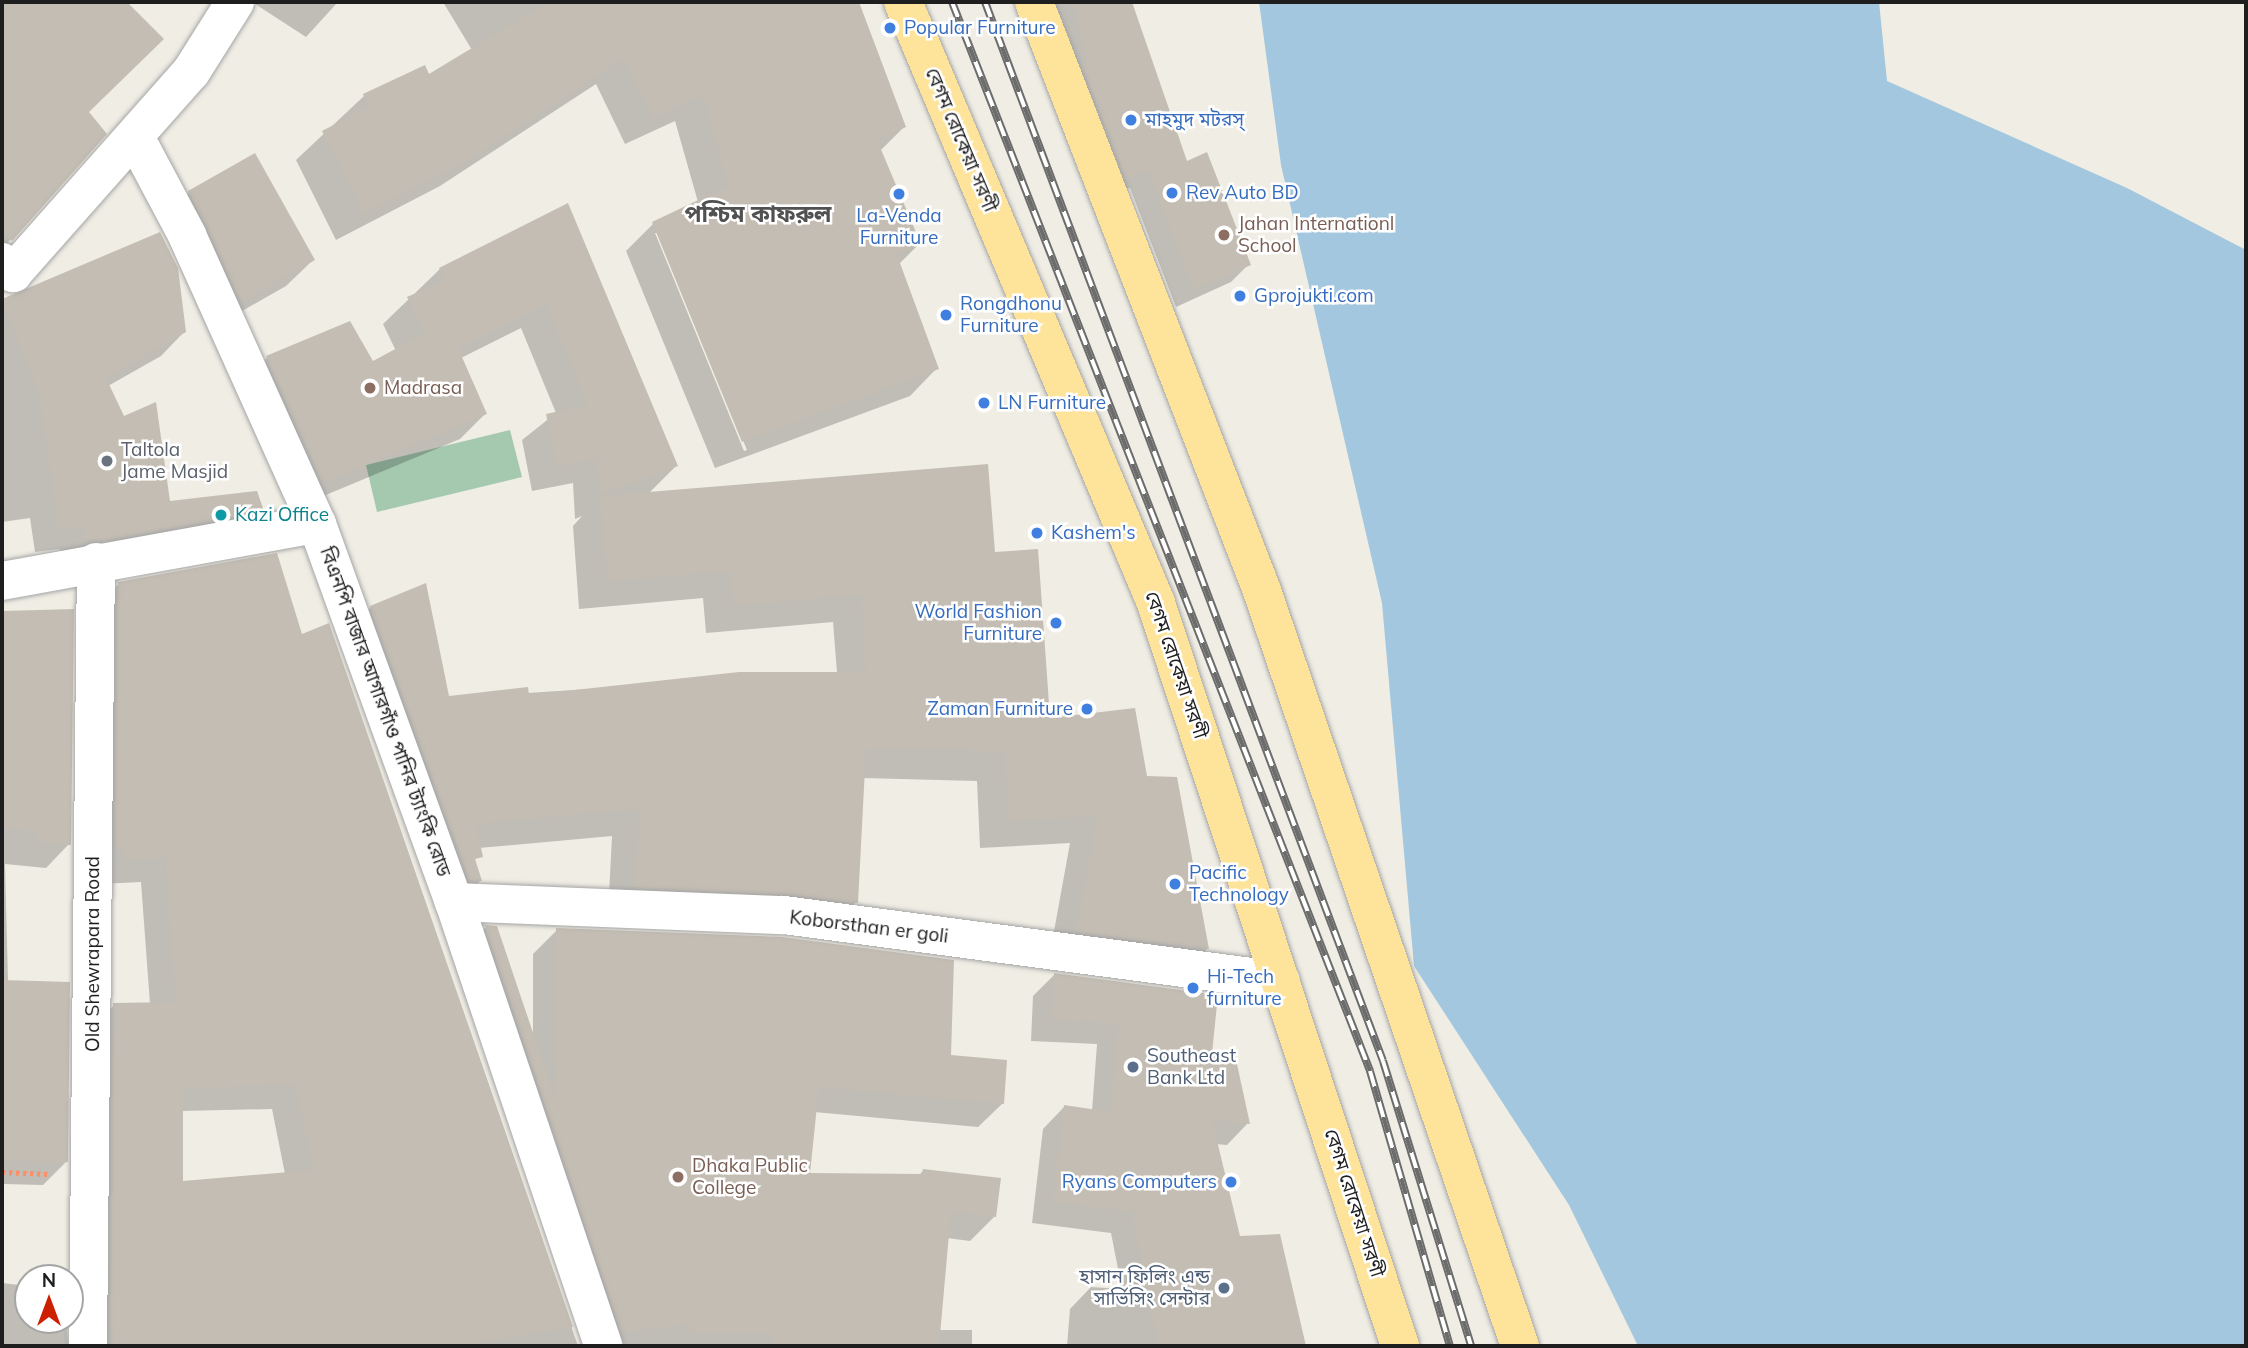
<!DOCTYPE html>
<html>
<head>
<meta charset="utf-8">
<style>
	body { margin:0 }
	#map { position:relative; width:2248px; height:1348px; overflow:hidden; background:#efede4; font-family:Mulish,"Noto Sans Bengali",sans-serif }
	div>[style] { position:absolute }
	.cemetery>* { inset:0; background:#a4c9af }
	.water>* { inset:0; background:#a3c7de }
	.shadow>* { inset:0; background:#0003 }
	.building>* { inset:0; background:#c4bdb3 }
	.path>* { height:4.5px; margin-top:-2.25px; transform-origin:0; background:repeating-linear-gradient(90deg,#fd8e67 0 3.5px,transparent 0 7px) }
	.roads { filter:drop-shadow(0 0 2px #a5a5a5) drop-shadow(0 0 2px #a5a5a5) }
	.street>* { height:38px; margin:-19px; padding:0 19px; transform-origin:19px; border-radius:19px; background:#fff }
	.primary>* { height:38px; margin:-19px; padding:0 19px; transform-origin:19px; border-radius:19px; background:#fee39a }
	.rail>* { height:8px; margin-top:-4px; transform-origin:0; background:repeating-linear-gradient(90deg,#fff 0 16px,#6c6c6c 0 32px); box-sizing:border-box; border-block:2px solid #6c6c6c }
	.dots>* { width:19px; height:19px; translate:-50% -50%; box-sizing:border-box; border:4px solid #fff; border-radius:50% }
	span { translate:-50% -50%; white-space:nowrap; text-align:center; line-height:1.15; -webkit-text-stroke:5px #fff; paint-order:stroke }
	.shop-label { font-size:19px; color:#366cbe }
	.left { translate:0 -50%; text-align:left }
	.right { translate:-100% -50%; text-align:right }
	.street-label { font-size:19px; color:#1e1e1e }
	.education-label { font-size:19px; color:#785e54 }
	.worship-label { font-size:19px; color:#5b616d }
	.culture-label { font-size:19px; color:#0d838f }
	.service-label { font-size:19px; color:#4e5e75 }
	.quarter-label { font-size:23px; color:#515151; font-weight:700 }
	.frame { position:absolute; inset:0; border:4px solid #1e1e1e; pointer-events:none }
	.north { position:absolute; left:14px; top:1264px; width:70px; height:70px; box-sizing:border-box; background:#fff; border:2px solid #a5a5a5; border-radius:50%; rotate:0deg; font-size:19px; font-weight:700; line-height:28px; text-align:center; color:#1e1e1e }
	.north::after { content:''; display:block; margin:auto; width:24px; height:32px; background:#cc2000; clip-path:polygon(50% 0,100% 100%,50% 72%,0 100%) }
</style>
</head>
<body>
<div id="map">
	<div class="cemetery">
		<div style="clip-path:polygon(510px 430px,522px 477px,377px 512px,366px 465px)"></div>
	</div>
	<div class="water">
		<div style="clip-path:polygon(1259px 2px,1879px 2px,1887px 81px,2127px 188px,2246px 250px,2246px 1346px,1638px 1346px,1569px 1205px,1414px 966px,1382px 603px,1281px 165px)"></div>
	</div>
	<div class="shadow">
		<div style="clip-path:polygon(2px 2px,124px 2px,161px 39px,87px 112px,105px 134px,2px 249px)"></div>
		<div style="clip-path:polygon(252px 2px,338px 2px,306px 37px)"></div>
		<div style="clip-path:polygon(evenodd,443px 2px,857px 2px,904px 127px,880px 151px,919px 244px,899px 264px,937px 368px,910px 396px,715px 468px,626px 251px,653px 224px,698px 202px,675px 121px,625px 144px,596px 84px,440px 186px,336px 240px,296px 160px,364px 96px,428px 77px,472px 50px,443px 2px,655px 233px,658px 233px,747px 450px,744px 451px,655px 233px)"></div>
		<div style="clip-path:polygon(1050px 2px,1130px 2px,1186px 163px,1249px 264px,1231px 282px,1176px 307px,1130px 188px,1107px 194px)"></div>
		<div style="clip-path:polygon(189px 192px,313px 260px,286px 286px,214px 327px,163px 219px)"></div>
		<div style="clip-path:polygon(567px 206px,676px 466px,648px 494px,994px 554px,1048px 720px,1146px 778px,1175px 779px,1207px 949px,1179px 977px,1049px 959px,1070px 843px,980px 848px,977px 781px,863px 778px,856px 902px,828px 930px,608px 915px,612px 836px,479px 848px,474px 863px,480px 881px,452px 909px,343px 636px,371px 607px,448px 698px,837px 673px,833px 622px,706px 633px,703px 598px,579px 609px,573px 526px,582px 516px,575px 519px,573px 483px,532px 491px,522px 440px,556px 413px,521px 328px,461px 358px,485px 414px,460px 439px,297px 507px,241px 383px,267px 358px,349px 323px,372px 364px,396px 351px,383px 324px,440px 269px)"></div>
		<div style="clip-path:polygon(160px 234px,184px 332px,161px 356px,108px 386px,168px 503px,262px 511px,238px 534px,61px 566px,60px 549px,35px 552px,30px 518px,2px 522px,2px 301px)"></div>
		<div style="clip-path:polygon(evenodd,119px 584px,301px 636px,328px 625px,578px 1346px,86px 1346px,90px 1030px,114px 1005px,150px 1004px,141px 882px,99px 884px,94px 608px,119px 584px,272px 1109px,285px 1174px,181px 1183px,181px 1111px,272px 1109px)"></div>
		<div style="clip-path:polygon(72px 611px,69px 844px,46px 868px,5px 864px,8px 982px,66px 1162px,43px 1185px,3px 1184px,2px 1193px,2px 613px)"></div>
		<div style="clip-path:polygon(486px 927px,496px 927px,533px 1034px,533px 954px,557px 930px,949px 1057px,1003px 1103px,978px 1127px,814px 1112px,808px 1174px,918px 1176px,923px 1171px,994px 1217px,970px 1241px,947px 1238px,938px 1330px,972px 1330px,972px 1346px,594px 1346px,461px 951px)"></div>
		<div style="clip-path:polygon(1054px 975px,1210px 1054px,1248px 1123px,1227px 1145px,1215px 1144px,1238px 1238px,1279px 1236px,1304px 1346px,1067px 1346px,1070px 1309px,1091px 1287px,1122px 1289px,1111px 1233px,1032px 1223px,1043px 1129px,1064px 1107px,1092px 1111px,1097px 1044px,1031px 1041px,1033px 996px)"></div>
		<div style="clip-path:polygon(2px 1283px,28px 1286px,28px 1320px,66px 1320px,68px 1346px,2px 1346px)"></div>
	</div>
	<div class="building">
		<div style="clip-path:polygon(2px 2px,127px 2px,164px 39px,89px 112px,107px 134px,12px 241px,2px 229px)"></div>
		<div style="clip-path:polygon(548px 2px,859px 2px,906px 127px,877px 140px,921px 244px,897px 255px,939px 369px,742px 442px,652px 222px,728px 186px,703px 95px,652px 118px,624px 58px,470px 159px,364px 214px,322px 131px,368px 107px,363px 94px,425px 65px,429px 74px)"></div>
		<div style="clip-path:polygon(1072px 2px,1132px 2px,1187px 161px,1207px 152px,1251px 265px,1194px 290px,1148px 171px,1125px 177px,1083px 69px,1087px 60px)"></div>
		<div style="clip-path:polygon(255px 153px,315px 260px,241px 302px,188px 191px)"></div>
		<div style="clip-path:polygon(568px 203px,678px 466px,600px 495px,597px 459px,557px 467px,546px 414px,588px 405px,546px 304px,458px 348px,487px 414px,323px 483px,266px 356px,350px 321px,373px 361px,425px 333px,407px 297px,444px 281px,439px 268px)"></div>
		<div style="clip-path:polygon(160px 232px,178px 268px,186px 332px,106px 378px,124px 416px,156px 402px,170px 501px,257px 491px,264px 511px,84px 544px,83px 526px,58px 530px,40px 397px,2px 299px)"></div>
		<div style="clip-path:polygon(988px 464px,995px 552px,1038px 549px,1050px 718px,1135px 708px,1147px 776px,1177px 777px,1209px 949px,1076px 932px,1097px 816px,1008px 821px,1005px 754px,955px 749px,866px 749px,858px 903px,635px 887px,639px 809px,476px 824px,483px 857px,475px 859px,482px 881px,470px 881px,370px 606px,426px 583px,449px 696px,528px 687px,529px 695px,739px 672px,866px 672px,861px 595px,734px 606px,731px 571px,607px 581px,600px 496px)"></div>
		<div style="clip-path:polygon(evenodd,277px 553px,302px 634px,329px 623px,573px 1327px,455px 1346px,116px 1346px,110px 1325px,113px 1003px,176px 1002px,165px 858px,123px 861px,123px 849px,115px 849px,118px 582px,277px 553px,296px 1085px,313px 1170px,183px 1181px,183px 1088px,296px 1085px)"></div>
		<div style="clip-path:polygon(74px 609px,71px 845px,37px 842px,37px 832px,2px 828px,2px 611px)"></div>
		<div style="clip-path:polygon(485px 925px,497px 926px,556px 1101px,556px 928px,782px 937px,954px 960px,951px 1055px,1007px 1060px,1004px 1104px,819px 1087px,810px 1173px,922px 1174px,923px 1169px,1001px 1178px,996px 1217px,951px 1212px,939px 1346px,774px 1346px,774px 1334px,690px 1334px,690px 1325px,621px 1332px)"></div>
		<div style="clip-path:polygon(1054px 973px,1218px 995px,1212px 1053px,1235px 1055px,1250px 1124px,1212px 1120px,1240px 1236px,1280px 1234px,1306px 1346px,1158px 1346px,1132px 1212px,1053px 1202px,1064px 1105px,1111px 1112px,1118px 1023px,1052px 1021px)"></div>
		<div style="clip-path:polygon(2px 980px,70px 982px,68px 1162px,2px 1161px)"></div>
	</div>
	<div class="path">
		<div style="left:2px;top:1172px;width:46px;rotate:2.5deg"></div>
	</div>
	<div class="roads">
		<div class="street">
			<div style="left:135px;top:137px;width:111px;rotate:62deg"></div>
			<div style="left:187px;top:235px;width:317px;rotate:65.8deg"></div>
			<div style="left:317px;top:524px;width:402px;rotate:70.1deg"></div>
			<div style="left:454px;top:902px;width:468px;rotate:71.4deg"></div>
			<div style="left:2px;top:262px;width:16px;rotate:45deg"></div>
			<div style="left:13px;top:273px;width:268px;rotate:-48.5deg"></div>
			<div style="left:191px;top:72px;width:83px;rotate:-57.8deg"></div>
			<div style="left:2px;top:581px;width:320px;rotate:-10.3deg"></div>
			<div style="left:454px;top:902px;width:330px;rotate:2.3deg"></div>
			<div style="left:784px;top:915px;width:501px;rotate:7.56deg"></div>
			<div style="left:88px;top:1346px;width:784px;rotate:-89.42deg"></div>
		</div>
		<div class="primary">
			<div style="left:903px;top:2px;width:652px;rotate:67.17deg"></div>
			<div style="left:1156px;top:603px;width:782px;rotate:71.82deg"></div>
			<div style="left:1034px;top:2px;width:628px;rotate:68.83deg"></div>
			<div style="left:1261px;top:588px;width:801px;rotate:71.14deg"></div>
		</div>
	</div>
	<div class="rail">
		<div style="left:952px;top:2px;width:1148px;rotate:68.64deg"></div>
		<div style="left:1370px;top:1071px;width:286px;rotate:73.8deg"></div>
		<div style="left:985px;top:2px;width:1131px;rotate:69.4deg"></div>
		<div style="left:1383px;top:1061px;width:298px;rotate:72.8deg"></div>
	</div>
	<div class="dots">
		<div style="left:890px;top:28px;background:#3f7fe0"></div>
		<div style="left:1131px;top:120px;background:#3f7fe0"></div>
		<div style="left:1172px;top:193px;background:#3f7fe0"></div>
		<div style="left:899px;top:194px;background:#3f7fe0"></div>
		<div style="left:1224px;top:235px;background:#8d6e63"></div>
		<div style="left:1240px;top:296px;background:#3f7fe0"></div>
		<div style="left:946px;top:315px;background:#3f7fe0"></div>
		<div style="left:370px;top:388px;background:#8d6e63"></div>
		<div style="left:984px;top:403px;background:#3f7fe0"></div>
		<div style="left:107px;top:461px;background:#6b7280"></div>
		<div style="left:221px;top:515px;background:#0f9aa8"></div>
		<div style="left:1037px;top:533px;background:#3f7fe0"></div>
		<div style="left:1056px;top:623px;background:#3f7fe0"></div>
		<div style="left:1087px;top:709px;background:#3f7fe0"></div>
		<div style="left:1175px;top:884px;background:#3f7fe0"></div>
		<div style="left:1193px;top:988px;background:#3f7fe0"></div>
		<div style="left:1133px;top:1067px;background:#5c6f8a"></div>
		<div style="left:678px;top:1177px;background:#8d6e63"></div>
		<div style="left:1231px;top:1182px;background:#3f7fe0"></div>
		<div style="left:1224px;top:1288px;background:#5c6f8a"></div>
	</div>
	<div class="shop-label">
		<span class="left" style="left:904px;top:28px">Popular Furniture</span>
		<span class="left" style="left:1145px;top:120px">মাহমুদ মটরস্</span>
		<span class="left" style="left:1186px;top:193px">Rev Auto BD</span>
		<span style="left:899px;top:227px">La-Venda<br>Furniture</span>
		<span class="left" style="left:1254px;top:296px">Gprojukti.com</span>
		<span class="left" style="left:960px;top:315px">Rongdhonu<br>Furniture</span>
		<span class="left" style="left:998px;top:403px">LN Furniture</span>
		<span class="left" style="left:1051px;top:533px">Kashem's</span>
		<span class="right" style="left:1042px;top:623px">World Fashion<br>Furniture</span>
		<span class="right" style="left:1073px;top:709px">Zaman Furniture</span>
		<span class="left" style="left:1189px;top:884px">Pacific<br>Technology</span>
		<span class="left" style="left:1207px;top:988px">Hi-Tech<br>furniture</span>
		<span class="right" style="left:1217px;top:1182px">Ryans Computers</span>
	</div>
	<div class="street-label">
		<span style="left:961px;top:140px;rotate:67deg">বেগম রোকেয়া সরণী</span>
		<span style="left:1176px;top:665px;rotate:71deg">বেগম রোকেয়া সরণী</span>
		<span style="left:385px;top:712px;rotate:70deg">বিএনপি বাজার আগারগাঁও পানির ট্যাংকি রোড</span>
		<span style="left:869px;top:927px;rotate:7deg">Koborsthan er goli</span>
		<span style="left:93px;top:954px;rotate:-90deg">Old Shewrapara Road</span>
		<span style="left:1354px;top:1203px;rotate:72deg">বেগম রোকেয়া সরণী</span>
	</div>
	<div class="education-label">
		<span class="left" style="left:1238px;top:235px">Jahan Internationl<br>School</span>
		<span class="left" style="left:384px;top:388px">Madrasa</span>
		<span class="left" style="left:692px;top:1177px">Dhaka Public<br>College</span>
	</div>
	<div class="worship-label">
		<span class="left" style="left:121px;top:461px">Taltola<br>Jame Masjid</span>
	</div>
	<div class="culture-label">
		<span class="left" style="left:235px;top:515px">Kazi Office</span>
	</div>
	<div class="service-label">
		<span class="left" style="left:1147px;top:1067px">Southeast<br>Bank Ltd</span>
		<span class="right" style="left:1210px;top:1288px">হাসান ফিলিং এন্ড<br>সার্ভিসিং সেন্টার</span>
	</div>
	<div class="quarter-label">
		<span style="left:758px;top:214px">পশ্চিম কাফরুল</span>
	</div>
	<div class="frame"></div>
	<div class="north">N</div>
</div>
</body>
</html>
